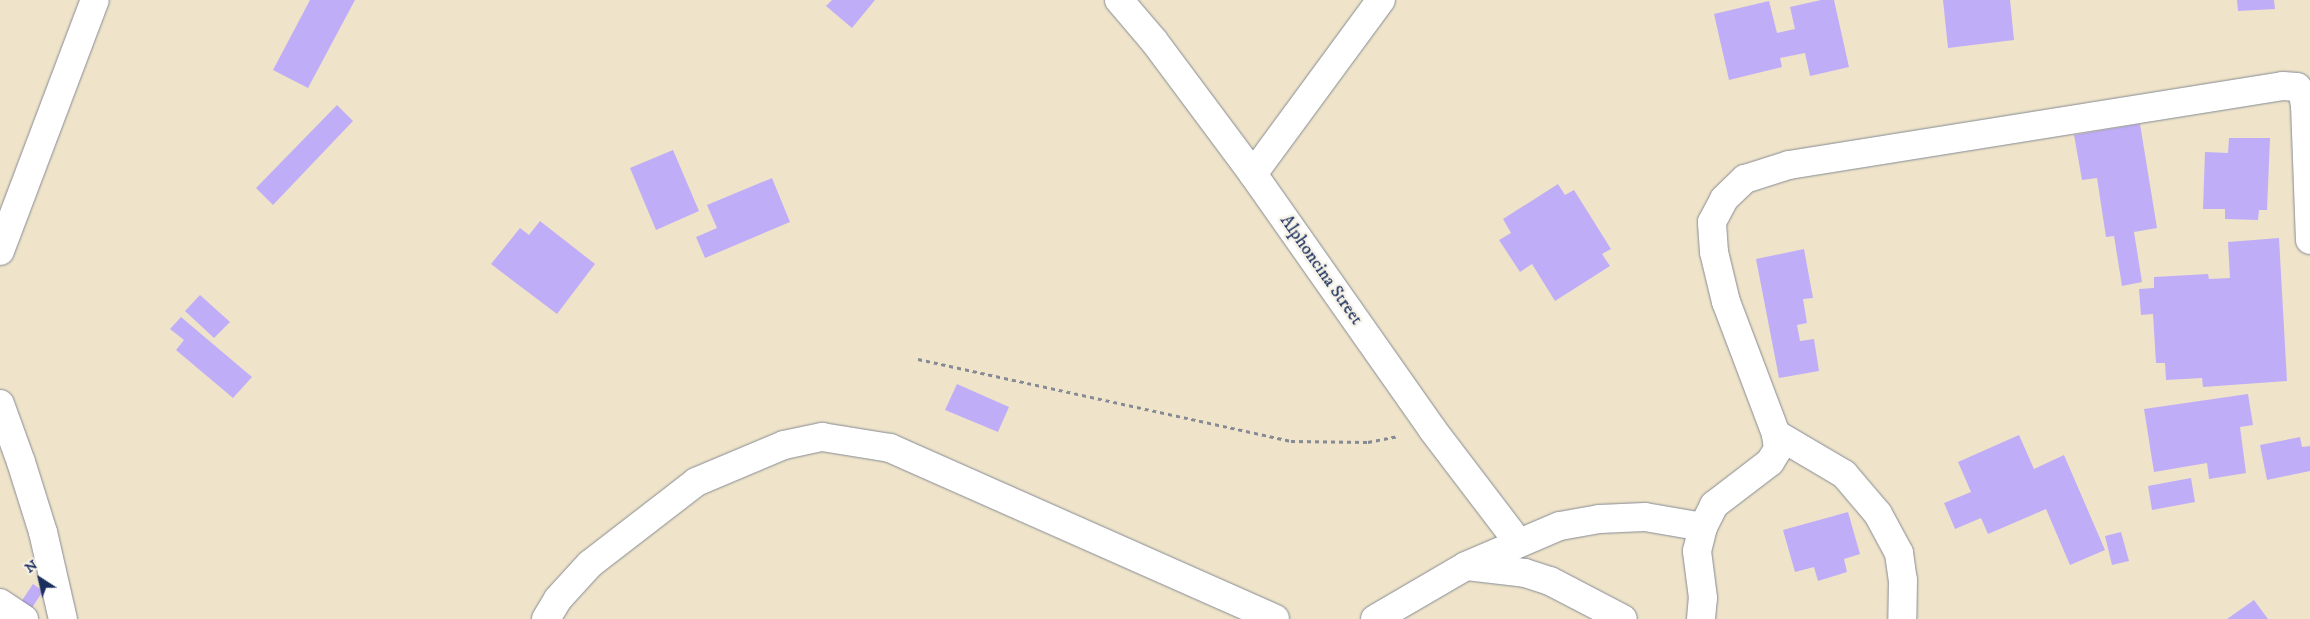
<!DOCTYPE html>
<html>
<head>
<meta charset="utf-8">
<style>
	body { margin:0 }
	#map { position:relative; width:2310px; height:619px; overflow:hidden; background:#efe4c9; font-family:"IM FELL DW Pica",serif }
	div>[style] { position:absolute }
	.building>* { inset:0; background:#c0adf8 }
	.path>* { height:3px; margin-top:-1.5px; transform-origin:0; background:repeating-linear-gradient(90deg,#858a94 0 4px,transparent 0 8px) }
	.roads { filter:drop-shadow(0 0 1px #858a94) drop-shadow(0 0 1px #858a94) }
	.minor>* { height:28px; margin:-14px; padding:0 14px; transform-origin:14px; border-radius:14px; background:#fff }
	span { translate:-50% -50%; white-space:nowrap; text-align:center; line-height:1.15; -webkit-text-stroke:5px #f7f3e8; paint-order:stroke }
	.street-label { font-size:18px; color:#1b2f5e }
	.north { position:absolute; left:15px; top:554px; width:50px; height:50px; -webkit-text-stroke:4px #f7f3e8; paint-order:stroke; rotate:325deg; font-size:14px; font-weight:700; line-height:20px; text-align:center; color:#1b2f5e }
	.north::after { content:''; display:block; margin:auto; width:18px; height:22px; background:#1b2f5e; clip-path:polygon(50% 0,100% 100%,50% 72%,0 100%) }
</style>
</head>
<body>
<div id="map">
	<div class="building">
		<div style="clip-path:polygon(310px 0,355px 0,308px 88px,273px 70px)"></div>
		<div style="clip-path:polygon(832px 0,875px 0,852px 28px,826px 6px)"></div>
		<div style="clip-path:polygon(1821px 0,1834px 0,1849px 67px,1810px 76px,1805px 53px,1780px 58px,1782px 67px,1729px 80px,1714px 14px,1769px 1px,1777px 33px,1795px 29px,1790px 7px)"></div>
		<div style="clip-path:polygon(1943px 0,2010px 0,2014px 40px,1948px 48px)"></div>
		<div style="clip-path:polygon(2237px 0,2274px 0,2275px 9px,2238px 11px)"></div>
		<div style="clip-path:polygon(337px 105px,353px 121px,273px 205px,256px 188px)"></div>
		<div style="clip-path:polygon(2140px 124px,2157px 228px,2134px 232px,2142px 282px,2122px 286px,2114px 236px,2106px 237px,2097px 178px,2082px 180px,2074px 135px)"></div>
		<div style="clip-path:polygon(2229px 138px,2270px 138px,2267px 210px,2259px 210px,2258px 220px,2225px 219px,2225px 209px,2203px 209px,2205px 152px,2228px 153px)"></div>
		<div style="clip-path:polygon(673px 150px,699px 211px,656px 230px,630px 168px)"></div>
		<div style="clip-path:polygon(772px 178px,790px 222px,705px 258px,696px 237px,717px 228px,707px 205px)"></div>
		<div style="clip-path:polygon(1558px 184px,1565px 195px,1574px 190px,1611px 249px,1602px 254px,1610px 266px,1555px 301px,1532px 264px,1520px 272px,1499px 240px,1511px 233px,1503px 219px)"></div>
		<div style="clip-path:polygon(540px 221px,595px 264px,557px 314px,491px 264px,520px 228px,529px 235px)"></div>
		<div style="clip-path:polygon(2279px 238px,2287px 381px,2203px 387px,2202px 378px,2166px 380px,2165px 363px,2156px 363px,2153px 314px,2141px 315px,2139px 289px,2154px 288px,2154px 277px,2208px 274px,2209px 279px,2230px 278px,2228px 242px)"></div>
		<div style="clip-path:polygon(1804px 249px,1813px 298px,1803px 299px,1807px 323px,1797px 325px,1800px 341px,1814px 339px,1819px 371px,1779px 378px,1756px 259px)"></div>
		<div style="clip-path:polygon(200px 295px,230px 322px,214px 338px,185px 311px)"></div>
		<div style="clip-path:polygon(181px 317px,252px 377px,233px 398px,176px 350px,184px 340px,170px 329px)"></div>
		<div style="clip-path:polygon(957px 384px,1009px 407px,998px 432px,945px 410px)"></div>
		<div style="clip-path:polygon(2248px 394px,2253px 425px,2240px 427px,2246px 473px,2209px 479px,2207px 463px,2154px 472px,2144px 409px)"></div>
		<div style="clip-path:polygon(2019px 435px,2034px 469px,2064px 455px,2105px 550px,2070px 565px,2046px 509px,1988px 534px,1981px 518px,1955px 529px,1944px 503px,1971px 492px,1958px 462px)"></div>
		<div style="clip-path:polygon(2300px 437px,2302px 447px,2310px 446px,2310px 471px,2267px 480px,2260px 445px)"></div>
		<div style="clip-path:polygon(2191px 478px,2195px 502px,2152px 510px,2148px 486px)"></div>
		<div style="clip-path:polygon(1848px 512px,1860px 554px,1844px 559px,1847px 572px,1818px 581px,1814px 567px,1795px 572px,1783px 530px)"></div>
		<div style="clip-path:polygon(2121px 532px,2129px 561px,2112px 565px,2105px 536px)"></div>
		<div style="clip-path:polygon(33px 584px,43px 591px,26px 617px,15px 611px)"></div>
		<div style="clip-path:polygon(2254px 600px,2268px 619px,2227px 619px)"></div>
	</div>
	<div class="path">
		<div style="left:918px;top:359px;width:382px;rotate:12.4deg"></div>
		<div style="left:1291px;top:441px;width:77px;rotate:0.7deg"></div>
		<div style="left:1368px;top:442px;width:31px;rotate:-11deg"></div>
	</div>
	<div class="roads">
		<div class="minor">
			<div style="left:1119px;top:0;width:54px;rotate:49.5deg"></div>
			<div style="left:1154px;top:41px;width:166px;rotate:53.3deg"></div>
			<div style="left:1253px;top:174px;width:312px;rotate:54.9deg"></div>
			<div style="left:1432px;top:429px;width:143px;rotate:52.7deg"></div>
			<div style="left:1253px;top:174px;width:216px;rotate:-53.7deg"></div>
			<div style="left:0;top:251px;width:268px;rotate:-69.3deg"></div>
			<div style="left:0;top:404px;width:62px;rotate:70.1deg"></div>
			<div style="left:21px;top:462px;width:73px;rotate:72.6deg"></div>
			<div style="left:43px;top:532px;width:89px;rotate:77.1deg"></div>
			<div style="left:1776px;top:434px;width:79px;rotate:30.5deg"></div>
			<div style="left:1844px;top:474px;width:52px;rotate:49.6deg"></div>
			<div style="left:1878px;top:514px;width:44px;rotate:61.7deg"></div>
			<div style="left:1899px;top:553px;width:27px;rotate:82deg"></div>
			<div style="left:1903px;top:580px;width:39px;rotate:91deg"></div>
			<div style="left:1467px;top:566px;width:58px;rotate:6.9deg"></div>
			<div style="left:1525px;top:573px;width:26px;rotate:18deg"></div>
			<div style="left:1550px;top:581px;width:82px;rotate:27.5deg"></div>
			<div style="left:0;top:603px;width:29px;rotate:34deg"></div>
			<div style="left:546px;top:619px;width:23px;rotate:-59deg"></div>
			<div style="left:558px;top:599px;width:47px;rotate:-47.6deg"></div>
			<div style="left:590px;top:564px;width:134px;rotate:-37.7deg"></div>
			<div style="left:696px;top:482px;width:95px;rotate:-22.8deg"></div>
			<div style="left:784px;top:445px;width:39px;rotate:-12deg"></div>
			<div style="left:822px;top:437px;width:69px;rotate:9.2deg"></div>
			<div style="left:890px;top:448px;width:421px;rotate:23.9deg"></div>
			<div style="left:1375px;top:619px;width:105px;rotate:-30.2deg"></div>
			<div style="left:1466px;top:566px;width:102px;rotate:-23.1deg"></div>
			<div style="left:1560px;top:526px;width:40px;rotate:-10deg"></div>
			<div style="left:1599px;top:519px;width:46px;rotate:-2.5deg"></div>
			<div style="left:1645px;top:517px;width:59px;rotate:9.8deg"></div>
			<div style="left:1701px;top:619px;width:21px;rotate:-85deg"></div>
			<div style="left:1703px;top:598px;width:47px;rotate:-97.3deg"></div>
			<div style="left:1697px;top:551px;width:25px;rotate:-76deg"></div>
			<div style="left:1703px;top:527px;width:25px;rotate:-63deg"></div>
			<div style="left:1714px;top:505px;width:71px;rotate:-37.5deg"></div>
			<div style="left:1770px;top:462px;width:15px;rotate:-58deg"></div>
			<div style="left:1778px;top:449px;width:15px;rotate:-98deg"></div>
			<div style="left:1776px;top:434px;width:141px;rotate:-110.7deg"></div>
			<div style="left:1726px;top:302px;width:51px;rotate:-103.5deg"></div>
			<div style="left:1714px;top:252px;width:30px;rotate:-94deg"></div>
			<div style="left:1712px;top:222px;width:26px;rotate:-62deg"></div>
			<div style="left:1724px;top:199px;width:29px;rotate:-44deg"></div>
			<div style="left:1745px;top:179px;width:46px;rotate:-17.7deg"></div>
			<div style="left:1789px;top:165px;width:500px;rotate:-9.09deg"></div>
			<div style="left:2283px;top:86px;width:14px;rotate:4deg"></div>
			<div style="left:2297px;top:87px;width:10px;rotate:53deg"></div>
			<div style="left:2303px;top:95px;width:10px;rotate:79deg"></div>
			<div style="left:2305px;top:105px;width:135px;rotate:87.9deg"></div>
		</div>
	</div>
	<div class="street-label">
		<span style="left:1321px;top:270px;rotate:55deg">Alphoncina Street</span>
	</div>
	<div class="north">N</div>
</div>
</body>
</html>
